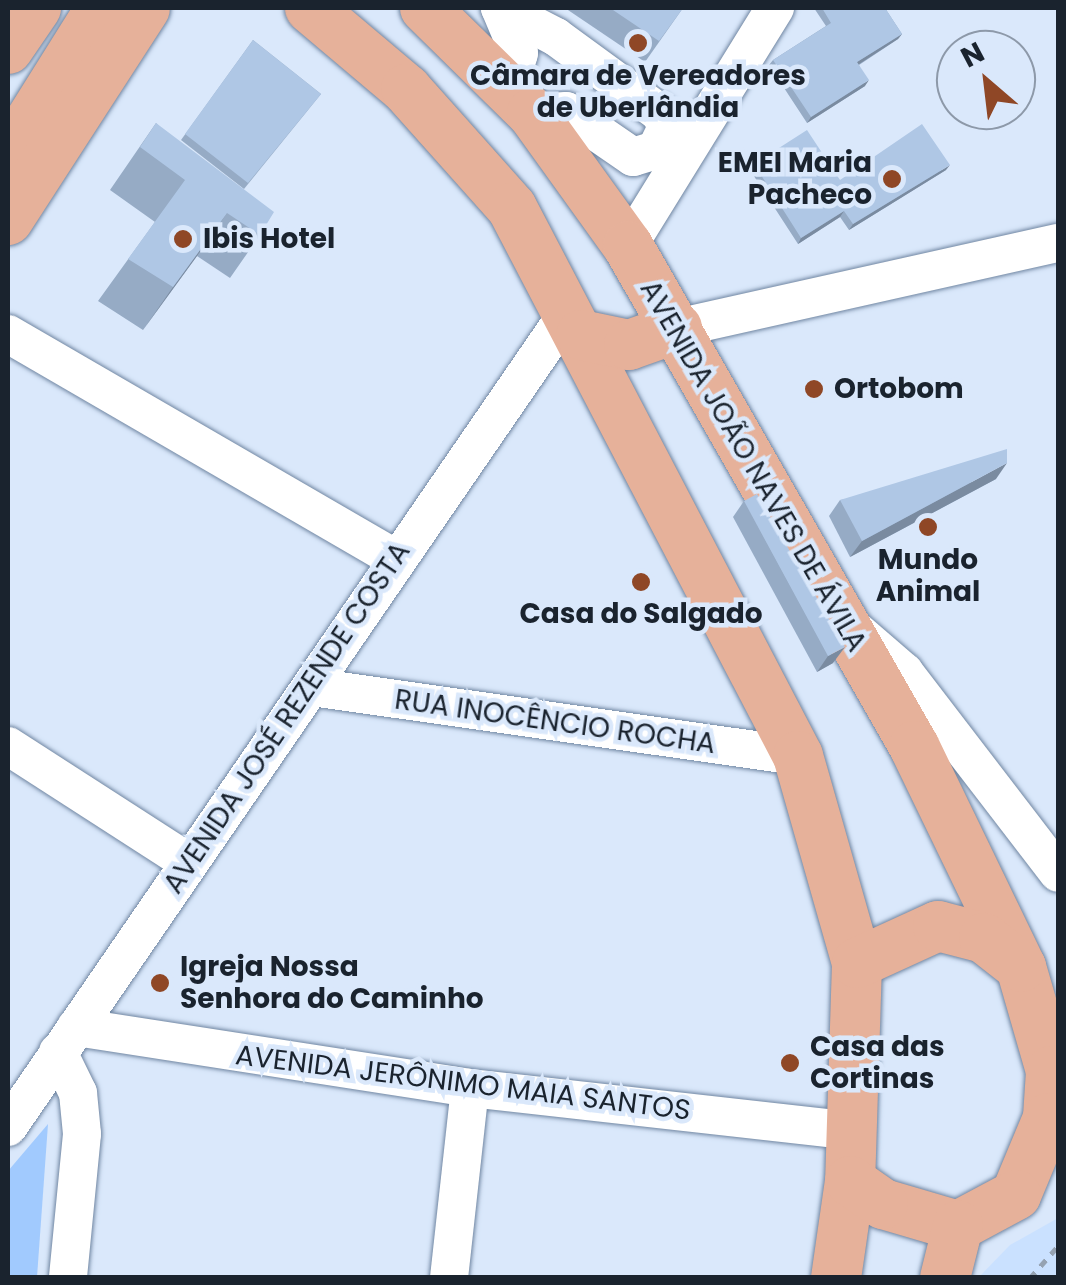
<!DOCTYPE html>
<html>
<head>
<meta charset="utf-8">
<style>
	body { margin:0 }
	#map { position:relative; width:1066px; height:1285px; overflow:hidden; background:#dae8fb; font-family:Poppins,sans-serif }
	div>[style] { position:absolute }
	.built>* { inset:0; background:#cae1ff }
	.green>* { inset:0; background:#a1cafe }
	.path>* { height:5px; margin-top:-2.5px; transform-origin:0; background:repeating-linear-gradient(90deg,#95a2b2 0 8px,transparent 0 16px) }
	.roads { filter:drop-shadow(0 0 2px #7086a2) drop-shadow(0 0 2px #7086a2) }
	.minor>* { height:38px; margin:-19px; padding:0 19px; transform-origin:19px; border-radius:19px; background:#fff }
	.major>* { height:50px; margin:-25px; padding:0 25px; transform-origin:25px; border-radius:25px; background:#e6b19a }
	.wall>* { inset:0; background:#96abc5 }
	.shaded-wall>* { inset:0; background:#7a8ba0 }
	.building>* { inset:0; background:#afc7e5 }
	.dots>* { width:28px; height:28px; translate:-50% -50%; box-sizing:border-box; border:5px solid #dae8fb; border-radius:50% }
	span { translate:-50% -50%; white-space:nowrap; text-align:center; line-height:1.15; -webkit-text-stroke:9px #dae8fb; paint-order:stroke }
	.poi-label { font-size:28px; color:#1a232e; font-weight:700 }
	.right { translate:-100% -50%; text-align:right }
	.left { translate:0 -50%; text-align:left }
	.street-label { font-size:28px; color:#1a232e }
	.frame { position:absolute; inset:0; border:10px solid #1a232e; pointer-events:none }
	.north { position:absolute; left:936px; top:30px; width:100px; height:100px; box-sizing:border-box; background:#dae8fb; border:2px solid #8d99a9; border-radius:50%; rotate:332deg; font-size:28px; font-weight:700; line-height:40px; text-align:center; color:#1a232e }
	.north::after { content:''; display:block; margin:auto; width:35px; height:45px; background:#8f4726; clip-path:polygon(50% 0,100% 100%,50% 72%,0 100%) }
</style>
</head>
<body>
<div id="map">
	<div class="built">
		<div style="clip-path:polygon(1058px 1218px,1058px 1277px,979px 1277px,1010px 1245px)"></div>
	</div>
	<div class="green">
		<div style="clip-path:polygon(48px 1124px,37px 1277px,8px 1277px,8px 1171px)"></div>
	</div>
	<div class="path">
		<div style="left:1030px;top:1278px;width:43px;rotate:-48.8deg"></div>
	</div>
	<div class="roads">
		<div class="minor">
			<div style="left:509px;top:88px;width:36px;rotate:-74deg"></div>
			<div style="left:519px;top:53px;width:49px;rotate:-112.9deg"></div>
			<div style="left:500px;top:8px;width:63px;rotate:27.4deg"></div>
			<div style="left:556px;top:37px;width:129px;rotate:36.2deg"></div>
			<div style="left:660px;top:113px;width:16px;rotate:63deg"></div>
			<div style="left:667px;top:127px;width:25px;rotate:116deg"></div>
			<div style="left:656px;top:150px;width:24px;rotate:163deg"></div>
			<div style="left:633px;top:157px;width:81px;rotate:-145.5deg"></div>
			<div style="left:566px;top:111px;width:34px;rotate:177deg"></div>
			<div style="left:628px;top:246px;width:280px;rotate:-58.3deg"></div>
			<div style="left:677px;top:328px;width:390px;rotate:-12.6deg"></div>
			<div style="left:8px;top:334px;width:449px;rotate:30.1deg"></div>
			<div style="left:859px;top:633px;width:60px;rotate:40.9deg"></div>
			<div style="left:904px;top:672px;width:253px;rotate:52.5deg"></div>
			<div style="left:312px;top:687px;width:491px;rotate:8.1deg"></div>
			<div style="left:8px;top:746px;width:214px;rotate:32.8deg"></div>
			<div style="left:76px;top:1027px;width:399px;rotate:8.8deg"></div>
			<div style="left:470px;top:1088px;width:384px;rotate:6.4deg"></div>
			<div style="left:58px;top:1052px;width:46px;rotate:64deg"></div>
			<div style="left:78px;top:1093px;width:41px;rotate:84.4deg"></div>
			<div style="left:82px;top:1134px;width:145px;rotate:95.6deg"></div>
			<div style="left:8px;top:1127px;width:990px;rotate:-55.49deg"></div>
			<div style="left:449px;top:1278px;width:191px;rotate:-83.7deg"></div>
		</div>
		<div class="major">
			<div style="left:310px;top:8px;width:126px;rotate:40.2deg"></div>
			<div style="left:406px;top:89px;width:159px;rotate:48.3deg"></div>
			<div style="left:512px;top:208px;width:618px;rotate:62.44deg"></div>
			<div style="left:798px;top:756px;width:215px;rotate:74.1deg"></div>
			<div style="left:857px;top:963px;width:218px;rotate:91.8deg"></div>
			<div style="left:850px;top:1181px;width:98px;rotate:98.2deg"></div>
			<div style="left:425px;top:8px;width:150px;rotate:44.5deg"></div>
			<div style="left:532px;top:113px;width:164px;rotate:54.2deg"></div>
			<div style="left:628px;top:246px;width:576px;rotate:60.23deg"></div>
			<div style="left:914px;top:746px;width:246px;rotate:64.2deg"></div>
			<div style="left:1021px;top:967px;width:108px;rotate:73.9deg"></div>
			<div style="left:1051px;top:1071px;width:47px;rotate:93.7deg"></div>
			<div style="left:1048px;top:1118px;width:83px;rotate:112.6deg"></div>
			<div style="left:1016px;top:1195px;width:66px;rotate:151.9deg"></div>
			<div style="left:958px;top:1226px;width:78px;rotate:-163.7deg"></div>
			<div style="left:883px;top:1204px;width:40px;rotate:-145.1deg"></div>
			<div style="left:8px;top:49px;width:50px;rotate:-55.7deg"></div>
			<div style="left:8px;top:156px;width:175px;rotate:-57.9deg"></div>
			<div style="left:8px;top:220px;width:252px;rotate:-57.1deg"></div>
			<div style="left:581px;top:335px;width:49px;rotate:11.8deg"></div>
			<div style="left:629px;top:345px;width:51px;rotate:-19.5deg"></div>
			<div style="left:857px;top:963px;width:89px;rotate:-24.6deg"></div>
			<div style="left:938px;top:926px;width:48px;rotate:14.6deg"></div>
			<div style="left:984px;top:938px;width:47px;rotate:38.1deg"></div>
			<div style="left:945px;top:1278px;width:54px;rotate:-76deg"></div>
		</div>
	</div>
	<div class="wall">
		<div style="clip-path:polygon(565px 8px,683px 8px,645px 62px)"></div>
		<div style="clip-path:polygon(814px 8px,885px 8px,902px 34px,898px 39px,859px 65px,865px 86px,807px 123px,769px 65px,773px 60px,826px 26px)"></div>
		<div style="clip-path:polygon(253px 40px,321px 94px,244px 189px,181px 140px)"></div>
		<div style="clip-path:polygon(156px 123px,260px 235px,230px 278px,197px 256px,143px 330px,98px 301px,155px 222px,110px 190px)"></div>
		<div style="clip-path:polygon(754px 164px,840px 180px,946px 170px,849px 230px,840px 217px,798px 244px,750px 170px)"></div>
		<div style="clip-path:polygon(996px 479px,850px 557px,829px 516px,840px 500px)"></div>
		<div style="clip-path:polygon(744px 501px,833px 663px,817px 672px,733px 517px)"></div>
	</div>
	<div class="shaded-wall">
		<div style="clip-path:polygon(902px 34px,898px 39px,853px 68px,857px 62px)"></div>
		<div style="clip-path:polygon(869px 80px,865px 86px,807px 123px,811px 117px)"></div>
		<div style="clip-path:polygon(950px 165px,946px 170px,849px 230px,853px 224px)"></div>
		<div style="clip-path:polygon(844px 211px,840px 217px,798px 244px,801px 238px)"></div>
		<div style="clip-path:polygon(227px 213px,197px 256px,143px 330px,173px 287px)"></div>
		<div style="clip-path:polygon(1007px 463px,996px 479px,850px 557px,862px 541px)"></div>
		<div style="clip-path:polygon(845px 647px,833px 663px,817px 672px,828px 656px)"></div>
	</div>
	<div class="building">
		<div style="clip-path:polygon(610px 8px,683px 8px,659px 41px)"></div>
		<div style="clip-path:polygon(822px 8px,885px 8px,902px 34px,857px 62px,869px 80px,811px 117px,773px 60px,831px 23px)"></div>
		<div style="clip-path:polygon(253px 40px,321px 94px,248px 183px,185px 134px)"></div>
		<div style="clip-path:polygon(156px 123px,274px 212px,260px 235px,227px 213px,173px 287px,128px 259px,185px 180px,140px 147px)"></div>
		<div style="clip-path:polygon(922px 124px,950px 165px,853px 224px,844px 211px,801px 238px,754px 164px,807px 130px,840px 180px)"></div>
		<div style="clip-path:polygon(1007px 449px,1007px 463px,862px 541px,840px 500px)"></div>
		<div style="clip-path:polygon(757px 494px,845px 647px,828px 656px,744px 501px)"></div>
	</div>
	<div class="dots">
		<div style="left:638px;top:43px;background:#8f4726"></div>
		<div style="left:892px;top:179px;background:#8f4726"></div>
		<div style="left:183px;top:239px;background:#8f4726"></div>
		<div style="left:814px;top:389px;background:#8f4726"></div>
		<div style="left:928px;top:527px;background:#8f4726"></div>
		<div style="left:641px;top:582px;background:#8f4726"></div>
		<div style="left:160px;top:983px;background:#8f4726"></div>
		<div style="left:790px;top:1063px;background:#8f4726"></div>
	</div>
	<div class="poi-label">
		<span style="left:638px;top:92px">Câmara de Vereadores<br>de Uberlândia</span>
		<span class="right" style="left:872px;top:179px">EMEI Maria<br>Pacheco</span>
		<span class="left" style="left:203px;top:239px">Ibis Hotel</span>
		<span class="left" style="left:834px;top:389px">Ortobom</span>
		<span style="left:928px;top:576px">Mundo<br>Animal</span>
		<span style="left:641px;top:614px">Casa do Salgado</span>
		<span class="left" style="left:180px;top:983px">Igreja Nossa<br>Senhora do Caminho</span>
		<span class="left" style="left:810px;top:1063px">Casa das<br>Cortinas</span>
	</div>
	<div class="street-label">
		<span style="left:753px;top:466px;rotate:60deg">AVENIDA JOÃO NAVES DE ÁVILA</span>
		<span style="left:287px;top:718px;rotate:-56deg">AVENIDA JOSÉ REZENDE COSTA</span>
		<span style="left:555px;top:722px;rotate:8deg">RUA INOCÊNCIO ROCHA</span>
		<span style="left:463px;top:1083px;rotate:7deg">AVENIDA JERÔNIMO MAIA SANTOS</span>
	</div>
	<div class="frame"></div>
	<div class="north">N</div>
</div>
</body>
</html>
